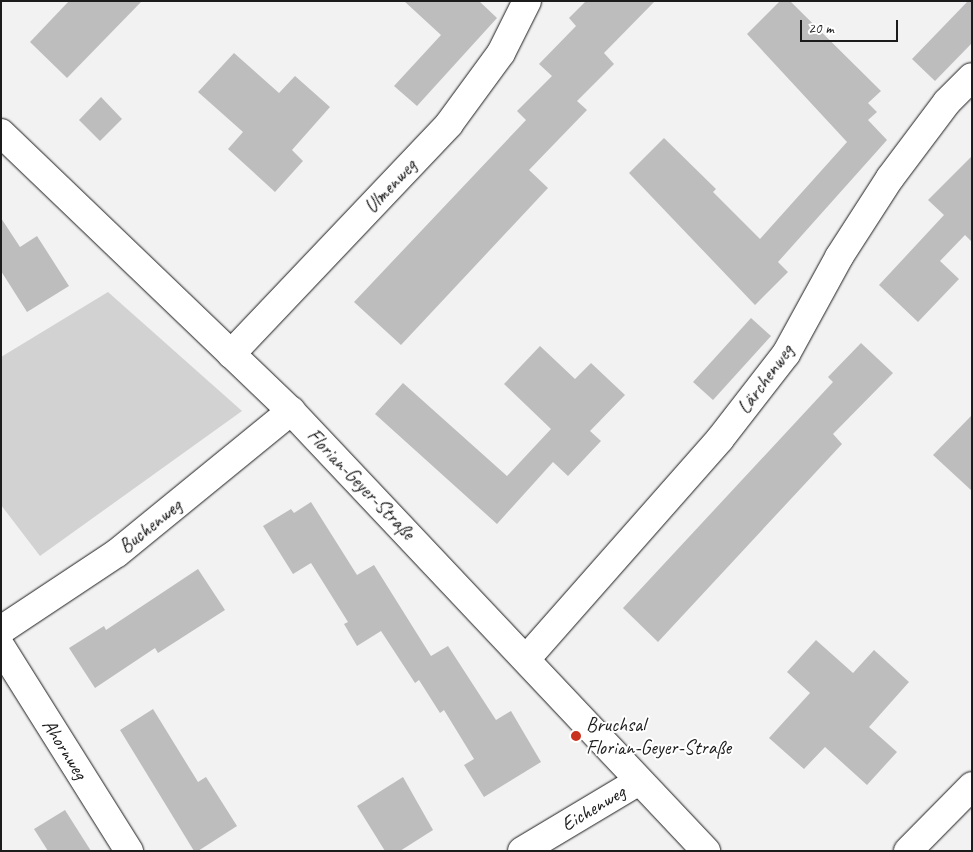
<!DOCTYPE html>
<html>
<head>
<meta charset="utf-8">
<style>
	body { margin:0 }
	#map { position:relative; width:973px; height:852px; overflow:hidden; background:#f2f2f2; font-family:Caveat,sans-serif }
	div>[style] { position:absolute }
	.green>* { inset:0; background:#d2d2d2 }
	.building>* { inset:0; background:#bdbdbd }
	.roads { filter:drop-shadow(0 0 1px #1c1c1c) drop-shadow(0 0 1px #1c1c1c) }
	.street>* { height:28px; margin:-14px; padding:0 14px; transform-origin:14px; border-radius:14px; background:#fff }
	.dots>* { width:14px; height:14px; translate:-50% -50%; box-sizing:border-box; border:2px solid #fff; border-radius:50% }
	span { translate:-50% -50%; white-space:nowrap; text-align:center; line-height:1.15; -webkit-text-stroke:4px #fff; paint-order:stroke }
	.street-label { font-size:20px; color:#1c1c1c }
	.poi-label { font-size:20px; color:#1c1c1c }
	.left { translate:0 -50%; text-align:left }
	.frame { position:absolute; inset:0; border:2px solid #1c1c1c; pointer-events:none }
	.scale { position:absolute; left:800px; top:20px; width:98px; height:22px; box-sizing:border-box; border:2px solid #1c1c1c; border-top:0; padding-left:6px; font-size:15px; line-height:18px; white-space:nowrap; color:#1c1c1c; -webkit-text-stroke:4px #fff; paint-order:stroke }
</style>
</head>
<body>
<div id="map">
	<div class="green">
		<div style="clip-path:polygon(108px 292px,242px 411px,40px 556px,1px 505px,1px 357px)"></div>
	</div>
	<div class="building">
		<div style="clip-path:polygon(69px 1px,142px 1px,67px 78px,30px 42px)"></div>
		<div style="clip-path:polygon(404px 1px,479px 1px,497px 18px,417px 106px,394px 86px,441px 35px)"></div>
		<div style="clip-path:polygon(586px 1px,655px 1px,604px 53px,614px 64px,577px 101px,587px 110px,529px 170px,548px 188px,401px 345px,354px 302px,526px 120px,517px 111px,552px 76px,539px 64px,576px 26px,569px 18px)"></div>
		<div style="clip-path:polygon(780px 1px,790px 1px,881px 91px,868px 103px,877px 112px,868px 120px,887px 140px,778px 262px,788px 272px,755px 305px,629px 173px,664px 138px,716px 189px,713px 192px,760px 239px,847px 142px,747px 34px)"></div>
		<div style="clip-path:polygon(968px 1px,972px 1px,972px 43px,935px 81px,912px 59px)"></div>
		<div style="clip-path:polygon(234px 53px,279px 93px,295px 76px,330px 107px,292px 150px,303px 161px,275px 192px,228px 149px,243px 132px,198px 92px)"></div>
		<div style="clip-path:polygon(101px 97px,122px 119px,100px 141px,79px 120px)"></div>
		<div style="clip-path:polygon(972px 156px,972px 242px,965px 235px,940px 261px,959px 279px,918px 322px,879px 285px,944px 215px,928px 200px)"></div>
		<div style="clip-path:polygon(1px 218px,20px 247px,37px 236px,69px 286px,27px 312px,1px 271px)"></div>
		<div style="clip-path:polygon(751px 318px,771px 336px,713px 400px,693px 382px)"></div>
		<div style="clip-path:polygon(861px 343px,893px 373px,833px 434px,842px 444px,658px 642px,623px 608px,833px 382px,828px 377px)"></div>
		<div style="clip-path:polygon(540px 346px,575px 379px,591px 363px,625px 395px,590px 431px,601px 441px,568px 476px,553px 462px,497px 524px,375px 414px,403px 383px,507px 476px,551px 429px,504px 384px)"></div>
		<div style="clip-path:polygon(972px 415px,972px 491px,933px 455px)"></div>
		<div style="clip-path:polygon(311px 502px,357px 575px,374px 565px,431px 656px,448px 646px,496px 720px,511px 711px,541px 762px,484px 797px,464px 765px,474px 759px,444px 710px,440px 713px,419px 680px,415px 683px,381px 631px,357px 646px,344px 624px,348px 622px,311px 563px,293px 574px,263px 526px,291px 509px,294px 513px)"></div>
		<div style="clip-path:polygon(198px 569px,225px 610px,158px 653px,155px 648px,95px 688px,69px 648px,104px 626px,106px 630px)"></div>
		<div style="clip-path:polygon(816px 640px,853px 673px,874px 650px,909px 682px,869px 727px,897px 752px,867px 785px,825px 747px,804px 769px,769px 738px,810px 693px,787px 672px)"></div>
		<div style="clip-path:polygon(153px 709px,198px 782px,206px 777px,237px 826px,198px 851px,194px 851px,120px 730px)"></div>
		<div style="clip-path:polygon(403px 777px,433px 830px,400px 851px,385px 851px,357px 806px)"></div>
		<div style="clip-path:polygon(65px 810px,91px 851px,48px 851px,34px 829px)"></div>
	</div>
	<div class="roads">
		<div class="street">
			<div style="left:1px;top:133px;width:402px;rotate:43.8deg"></div>
			<div style="left:291px;top:411px;width:605px;rotate:46.67deg"></div>
			<div style="left:231px;top:354px;width:317px;rotate:-46.5deg"></div>
			<div style="left:449px;top:124px;width:88px;rotate:-53.8deg"></div>
			<div style="left:501px;top:53px;width:58px;rotate:-63.4deg"></div>
			<div style="left:1px;top:630px;width:139px;rotate:-33.6deg"></div>
			<div style="left:117px;top:553px;width:225px;rotate:-39.2deg"></div>
			<div style="left:1px;top:647px;width:241px;rotate:57.9deg"></div>
			<div style="left:527px;top:658px;width:292px;rotate:-48.6deg"></div>
			<div style="left:720px;top:439px;width:108px;rotate:-52.2deg"></div>
			<div style="left:786px;top:354px;width:111px;rotate:-61.3deg"></div>
			<div style="left:839px;top:257px;width:94px;rotate:-57.2deg"></div>
			<div style="left:890px;top:178px;width:95px;rotate:-53.1deg"></div>
			<div style="left:947px;top:102px;width:35px;rotate:-45deg"></div>
			<div style="left:522px;top:851px;width:136px;rotate:-30.9deg"></div>
			<div style="left:908px;top:851px;width:91px;rotate:-45.4deg"></div>
		</div>
	</div>
	<div class="dots">
		<div style="left:576px;top:736px;background:#c8321e"></div>
	</div>
	<div class="street-label">
		<span style="left:390px;top:186px;rotate:-47deg">Ulmenweg</span>
		<span style="left:765px;top:379px;rotate:-54deg">Lärchenweg</span>
		<span style="left:361px;top:484px;rotate:46deg">Florian-Geyer-Straße</span>
		<span style="left:150px;top:526px;rotate:-39deg">Buchenweg</span>
		<span style="left:65px;top:749px;rotate:58deg">Ahornweg</span>
		<span style="left:593px;top:808px;rotate:-31deg">Eichenweg</span>
	</div>
	<div class="poi-label">
		<span class="left" style="left:586px;top:736px">Bruchsal<br>Florian-Geyer-Straße</span>
	</div>
	<div class="frame"></div>
	<div class="scale">20 m</div>
</div>
</body>
</html>
